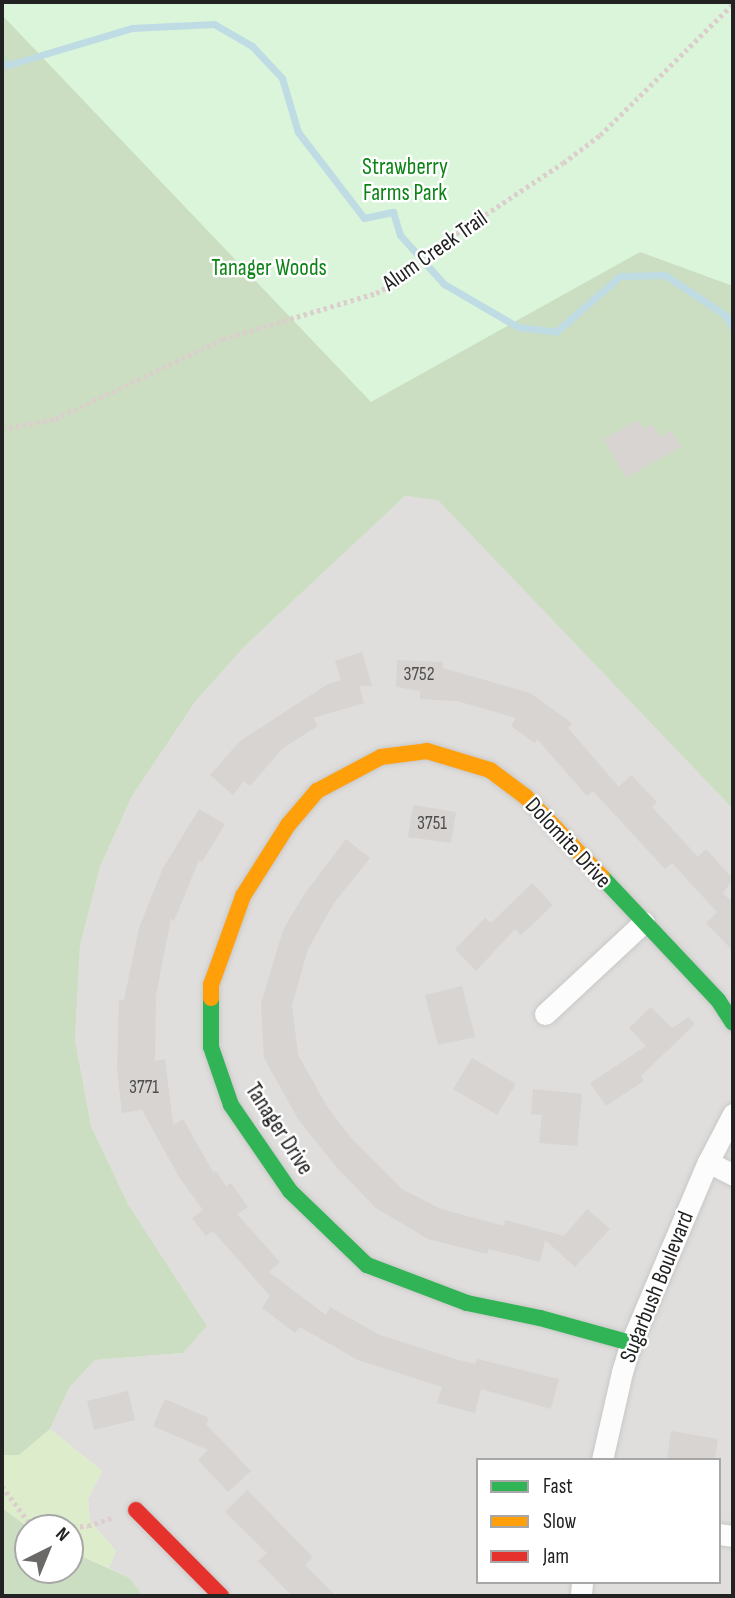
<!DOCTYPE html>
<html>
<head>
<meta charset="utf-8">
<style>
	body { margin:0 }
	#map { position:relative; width:735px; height:1598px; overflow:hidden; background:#f0eeeb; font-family:"Sofia Sans Condensed",sans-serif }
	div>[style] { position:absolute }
	.residential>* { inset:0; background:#dfdedc }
	.grass>* { inset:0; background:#ddeccb }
	.forest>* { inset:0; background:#cbdec1 }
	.park>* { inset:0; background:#daf5da }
	.stream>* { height:7px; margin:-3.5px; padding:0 3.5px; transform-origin:3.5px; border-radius:3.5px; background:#bfdbe3 }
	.building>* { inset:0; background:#d7d4d2 }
	.path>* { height:4.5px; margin-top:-2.25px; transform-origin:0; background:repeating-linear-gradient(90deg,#dccecd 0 3.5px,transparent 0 7px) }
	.roads { filter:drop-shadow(0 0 2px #c9c8c7) drop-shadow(0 0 2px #c9c8c7) }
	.street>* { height:21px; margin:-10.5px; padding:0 10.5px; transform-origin:10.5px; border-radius:10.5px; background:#fdfcfc }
	.fast>* { height:16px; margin:-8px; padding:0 8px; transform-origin:8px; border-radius:8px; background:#30b455 }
	.slow>* { height:16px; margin:-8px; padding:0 8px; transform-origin:8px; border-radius:8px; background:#ff9f0a }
	.jam>* { height:16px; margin:-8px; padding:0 8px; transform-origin:8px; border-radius:8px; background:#e5322d }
	span { translate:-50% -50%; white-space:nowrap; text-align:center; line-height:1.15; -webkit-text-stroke:5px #fff; paint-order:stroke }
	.number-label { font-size:19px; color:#4f4e4e }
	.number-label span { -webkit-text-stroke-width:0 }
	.park-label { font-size:23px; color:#0c8416 }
	.street-label { font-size:23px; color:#222 }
	.frame { position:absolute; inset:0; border:4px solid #222; pointer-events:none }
	.legend { position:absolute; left:476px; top:1458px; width:245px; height:126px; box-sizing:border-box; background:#fff; border:2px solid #a7a7a7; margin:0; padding:9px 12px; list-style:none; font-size:21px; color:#222 }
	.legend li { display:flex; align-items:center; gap:14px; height:35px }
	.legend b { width:35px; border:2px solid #a7a7a7 }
	.north { position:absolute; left:14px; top:1514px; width:70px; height:70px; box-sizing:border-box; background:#fff; border:2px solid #a7a7a7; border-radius:50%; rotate:43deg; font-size:19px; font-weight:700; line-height:28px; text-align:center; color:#222 }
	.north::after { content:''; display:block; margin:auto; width:24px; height:32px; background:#6a6968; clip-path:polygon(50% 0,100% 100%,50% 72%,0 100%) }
</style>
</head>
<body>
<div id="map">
	<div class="residential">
		<div style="clip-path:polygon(evenodd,405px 496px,438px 499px,733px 809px,733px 1596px,141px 1596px,130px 1578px,109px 1568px,116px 1551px,90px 1521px,88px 1499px,102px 1471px,50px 1429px,69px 1388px,95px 1360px,183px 1353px,207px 1326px,128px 1204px,91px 1126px,75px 1039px,80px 946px,100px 867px,132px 796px,195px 702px,245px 646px,405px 496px,478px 1460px,719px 1460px,719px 1582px,478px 1582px,478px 1460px)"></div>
	</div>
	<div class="grass">
		<div style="clip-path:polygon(50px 1429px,102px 1471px,88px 1499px,90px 1521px,116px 1551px,109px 1568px,70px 1551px,70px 1528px,29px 1528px,2px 1508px,2px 1455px,19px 1455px)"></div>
	</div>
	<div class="forest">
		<div style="clip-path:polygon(2px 2px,733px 2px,733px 809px,438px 500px,405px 496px,245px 646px,195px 702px,132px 796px,100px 867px,80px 946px,75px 1039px,91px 1126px,128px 1204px,207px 1326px,183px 1353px,95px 1360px,69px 1388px,50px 1429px,19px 1455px,2px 1455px)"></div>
		<div style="clip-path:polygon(2px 1508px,29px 1528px,28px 1570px,70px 1570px,70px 1551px,130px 1578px,142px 1595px,2px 1596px)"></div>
	</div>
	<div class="park">
		<div style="clip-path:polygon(2px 2px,733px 2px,733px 286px,640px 252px,371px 402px,2px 15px)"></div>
	</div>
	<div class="stream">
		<div style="left:2px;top:62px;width:7px;rotate:27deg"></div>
		<div style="left:8px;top:65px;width:129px;rotate:-16.6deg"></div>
		<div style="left:132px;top:28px;width:82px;rotate:-2.8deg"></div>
		<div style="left:214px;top:24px;width:44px;rotate:30.1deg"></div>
		<div style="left:252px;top:46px;width:44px;rotate:46.8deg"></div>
		<div style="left:282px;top:78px;width:56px;rotate:73.5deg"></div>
		<div style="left:298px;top:132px;width:108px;rotate:52.5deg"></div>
		<div style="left:364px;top:218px;width:30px;rotate:-12deg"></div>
		<div style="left:393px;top:212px;width:24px;rotate:73deg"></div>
		<div style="left:400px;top:235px;width:66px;rotate:48.1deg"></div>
		<div style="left:444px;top:284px;width:86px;rotate:30.2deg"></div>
		<div style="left:518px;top:327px;width:38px;rotate:7deg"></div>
		<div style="left:556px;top:332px;width:85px;rotate:-41.2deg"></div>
		<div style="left:620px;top:276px;width:45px;rotate:-1.3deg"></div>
		<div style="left:665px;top:275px;width:72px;rotate:33.7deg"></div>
		<div style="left:725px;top:315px;width:16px;rotate:60deg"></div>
	</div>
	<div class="building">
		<div style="clip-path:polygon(638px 420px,644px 429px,653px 424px,660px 437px,671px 430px,681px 447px,625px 478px,604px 439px)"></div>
		<div style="clip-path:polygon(362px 652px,372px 686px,359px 686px,364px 703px,313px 718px,318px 726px,283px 748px,250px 786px,244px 781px,233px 795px,210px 775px,240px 741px,328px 684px,341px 680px,335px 661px)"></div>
		<div style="clip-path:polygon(397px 660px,443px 662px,443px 668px,530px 693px,572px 723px,568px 728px,619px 787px,631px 775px,657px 802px,652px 807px,698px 857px,706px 849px,733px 879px,723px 893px,730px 900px,733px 897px,733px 951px,706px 923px,717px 912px,672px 863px,665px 869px,593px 791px,587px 796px,537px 739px,535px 743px,511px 726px,516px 718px,457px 701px,420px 699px,420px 691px,396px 687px)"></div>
		<div style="clip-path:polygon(413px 805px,456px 812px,451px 843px,408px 837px)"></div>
		<div style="clip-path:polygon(199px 809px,225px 824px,202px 862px,199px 860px,174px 921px,171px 919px,156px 995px,155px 1061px,165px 1059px,173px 1125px,183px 1119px,213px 1172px,216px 1171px,226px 1186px,231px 1183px,248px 1207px,237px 1214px,280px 1262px,269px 1272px,326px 1315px,330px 1307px,380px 1335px,459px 1360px,475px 1364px,477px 1359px,559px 1379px,551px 1409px,481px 1389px,475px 1413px,437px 1403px,442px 1387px,358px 1360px,300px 1327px,295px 1333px,262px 1308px,270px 1296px,213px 1231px,206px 1236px,192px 1218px,203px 1210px,179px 1177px,142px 1110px,122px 1113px,117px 1068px,119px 1000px,124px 1000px,139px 928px,163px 868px)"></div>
		<div style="clip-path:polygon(346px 839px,370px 858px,334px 903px,308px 949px,292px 1005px,298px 1055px,328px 1108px,352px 1139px,402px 1189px,441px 1209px,504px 1226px,505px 1220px,564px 1236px,587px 1209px,610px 1229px,575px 1267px,545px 1240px,540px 1262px,489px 1249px,487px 1254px,428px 1239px,376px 1208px,338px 1169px,298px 1119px,264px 1058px,261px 1004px,283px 930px,303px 896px)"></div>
		<div style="clip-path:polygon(532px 883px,553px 905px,521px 935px,515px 929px,476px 971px,455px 949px,485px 918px,491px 923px)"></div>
		<div style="clip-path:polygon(462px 986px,475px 1037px,438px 1045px,425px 995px)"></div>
		<div style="clip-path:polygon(651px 1007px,672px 1028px,689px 1017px,695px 1024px,641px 1076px,644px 1081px,606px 1106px,590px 1083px,646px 1046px,629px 1028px)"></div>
		<div style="clip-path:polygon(472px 1058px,516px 1084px,497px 1115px,453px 1089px)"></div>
		<div style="clip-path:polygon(533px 1089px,582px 1094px,577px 1146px,539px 1143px,542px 1115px,531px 1114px)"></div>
		<div style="clip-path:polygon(128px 1391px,135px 1420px,94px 1430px,87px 1401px)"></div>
		<div style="clip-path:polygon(165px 1399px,209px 1418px,206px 1424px,251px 1471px,228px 1492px,198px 1460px,208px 1450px,153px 1426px)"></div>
		<div style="clip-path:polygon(671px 1431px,718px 1439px,715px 1460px,667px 1460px)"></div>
		<div style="clip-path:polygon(247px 1490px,313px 1557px,305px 1565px,336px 1596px,292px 1596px,258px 1561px,267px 1553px,225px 1512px)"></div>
	</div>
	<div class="path">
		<div style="left:2px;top:429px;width:54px;rotate:-10.7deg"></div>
		<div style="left:55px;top:419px;width:186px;rotate:-25.5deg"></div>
		<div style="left:223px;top:339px;width:160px;rotate:-16.7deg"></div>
		<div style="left:376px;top:293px;width:18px;rotate:-27deg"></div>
		<div style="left:392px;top:285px;width:82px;rotate:-38.6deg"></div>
		<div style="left:456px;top:234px;width:128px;rotate:-33.6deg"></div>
		<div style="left:563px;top:163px;width:46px;rotate:-37.1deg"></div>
		<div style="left:600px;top:135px;width:187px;rotate:-44.6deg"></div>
		<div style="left:2px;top:1486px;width:44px;rotate:53.4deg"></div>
		<div style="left:28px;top:1521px;width:18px;rotate:19deg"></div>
		<div style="left:45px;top:1527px;width:43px;rotate:-1.3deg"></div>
		<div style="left:88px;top:1526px;width:28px;rotate:-19deg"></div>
	</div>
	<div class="roads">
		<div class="street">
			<div style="left:545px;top:1014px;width:135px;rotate:-42.9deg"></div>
			<div style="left:708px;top:1162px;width:28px;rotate:27deg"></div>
			<div style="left:602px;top:1460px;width:90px;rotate:-77.2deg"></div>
			<div style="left:622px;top:1372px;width:30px;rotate:-73deg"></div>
			<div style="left:631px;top:1343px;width:197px;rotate:-67deg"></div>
			<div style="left:708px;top:1162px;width:54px;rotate:-62.5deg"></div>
			<div style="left:719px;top:1534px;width:14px;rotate:8deg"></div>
			<div style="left:581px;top:1596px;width:14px;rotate:-86deg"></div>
		</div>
		<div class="fast">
			<div style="left:602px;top:877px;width:169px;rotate:46.7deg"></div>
			<div style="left:718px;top:1000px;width:27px;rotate:57deg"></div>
			<div style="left:211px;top:998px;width:49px;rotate:90deg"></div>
			<div style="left:211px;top:1047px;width:61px;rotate:71deg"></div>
			<div style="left:231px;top:1105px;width:104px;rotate:55.5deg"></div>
			<div style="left:290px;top:1191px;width:107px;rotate:43.9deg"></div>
			<div style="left:367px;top:1265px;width:107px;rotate:20.8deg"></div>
			<div style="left:467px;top:1303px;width:75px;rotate:11.6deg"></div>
			<div style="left:540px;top:1318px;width:94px;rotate:15.4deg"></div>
		</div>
		<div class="slow">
			<div style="left:211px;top:998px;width:13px;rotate:-90deg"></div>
			<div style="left:211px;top:985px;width:95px;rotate:-70.2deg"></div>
			<div style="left:243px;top:896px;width:84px;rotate:-57.6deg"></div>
			<div style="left:288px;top:825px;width:45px;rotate:-49.5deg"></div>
			<div style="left:317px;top:791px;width:72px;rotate:-28deg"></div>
			<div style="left:381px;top:757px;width:46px;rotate:-7.4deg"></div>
			<div style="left:427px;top:751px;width:66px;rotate:16.8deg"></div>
			<div style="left:490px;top:770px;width:45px;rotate:36.9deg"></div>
			<div style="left:526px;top:797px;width:110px;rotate:46.5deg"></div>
		</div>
		<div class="jam">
			<div style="left:136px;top:1510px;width:121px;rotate:45.3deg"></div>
		</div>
	</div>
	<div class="number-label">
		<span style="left:419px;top:675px">3752</span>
		<span style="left:432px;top:824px">3751</span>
		<span style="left:144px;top:1088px">3771</span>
	</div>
	<div class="park-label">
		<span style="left:405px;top:180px">Strawberry<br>Farms Park</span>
		<span style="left:269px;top:268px">Tanager Woods</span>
	</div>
	<div class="street-label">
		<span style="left:435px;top:251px;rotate:-35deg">Alum Creek Trail</span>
		<span style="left:568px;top:843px;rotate:47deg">Dolomite Drive</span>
		<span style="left:279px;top:1129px;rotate:57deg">Tanager Drive</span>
		<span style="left:657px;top:1287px;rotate:-68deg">Sugarbush Boulevard</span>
	</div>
	<div class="frame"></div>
	<ul class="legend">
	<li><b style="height:9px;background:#30b455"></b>Fast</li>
	<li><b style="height:9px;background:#ff9f0a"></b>Slow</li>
	<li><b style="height:9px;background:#e5322d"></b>Jam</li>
	</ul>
	<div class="north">N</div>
</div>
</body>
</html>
